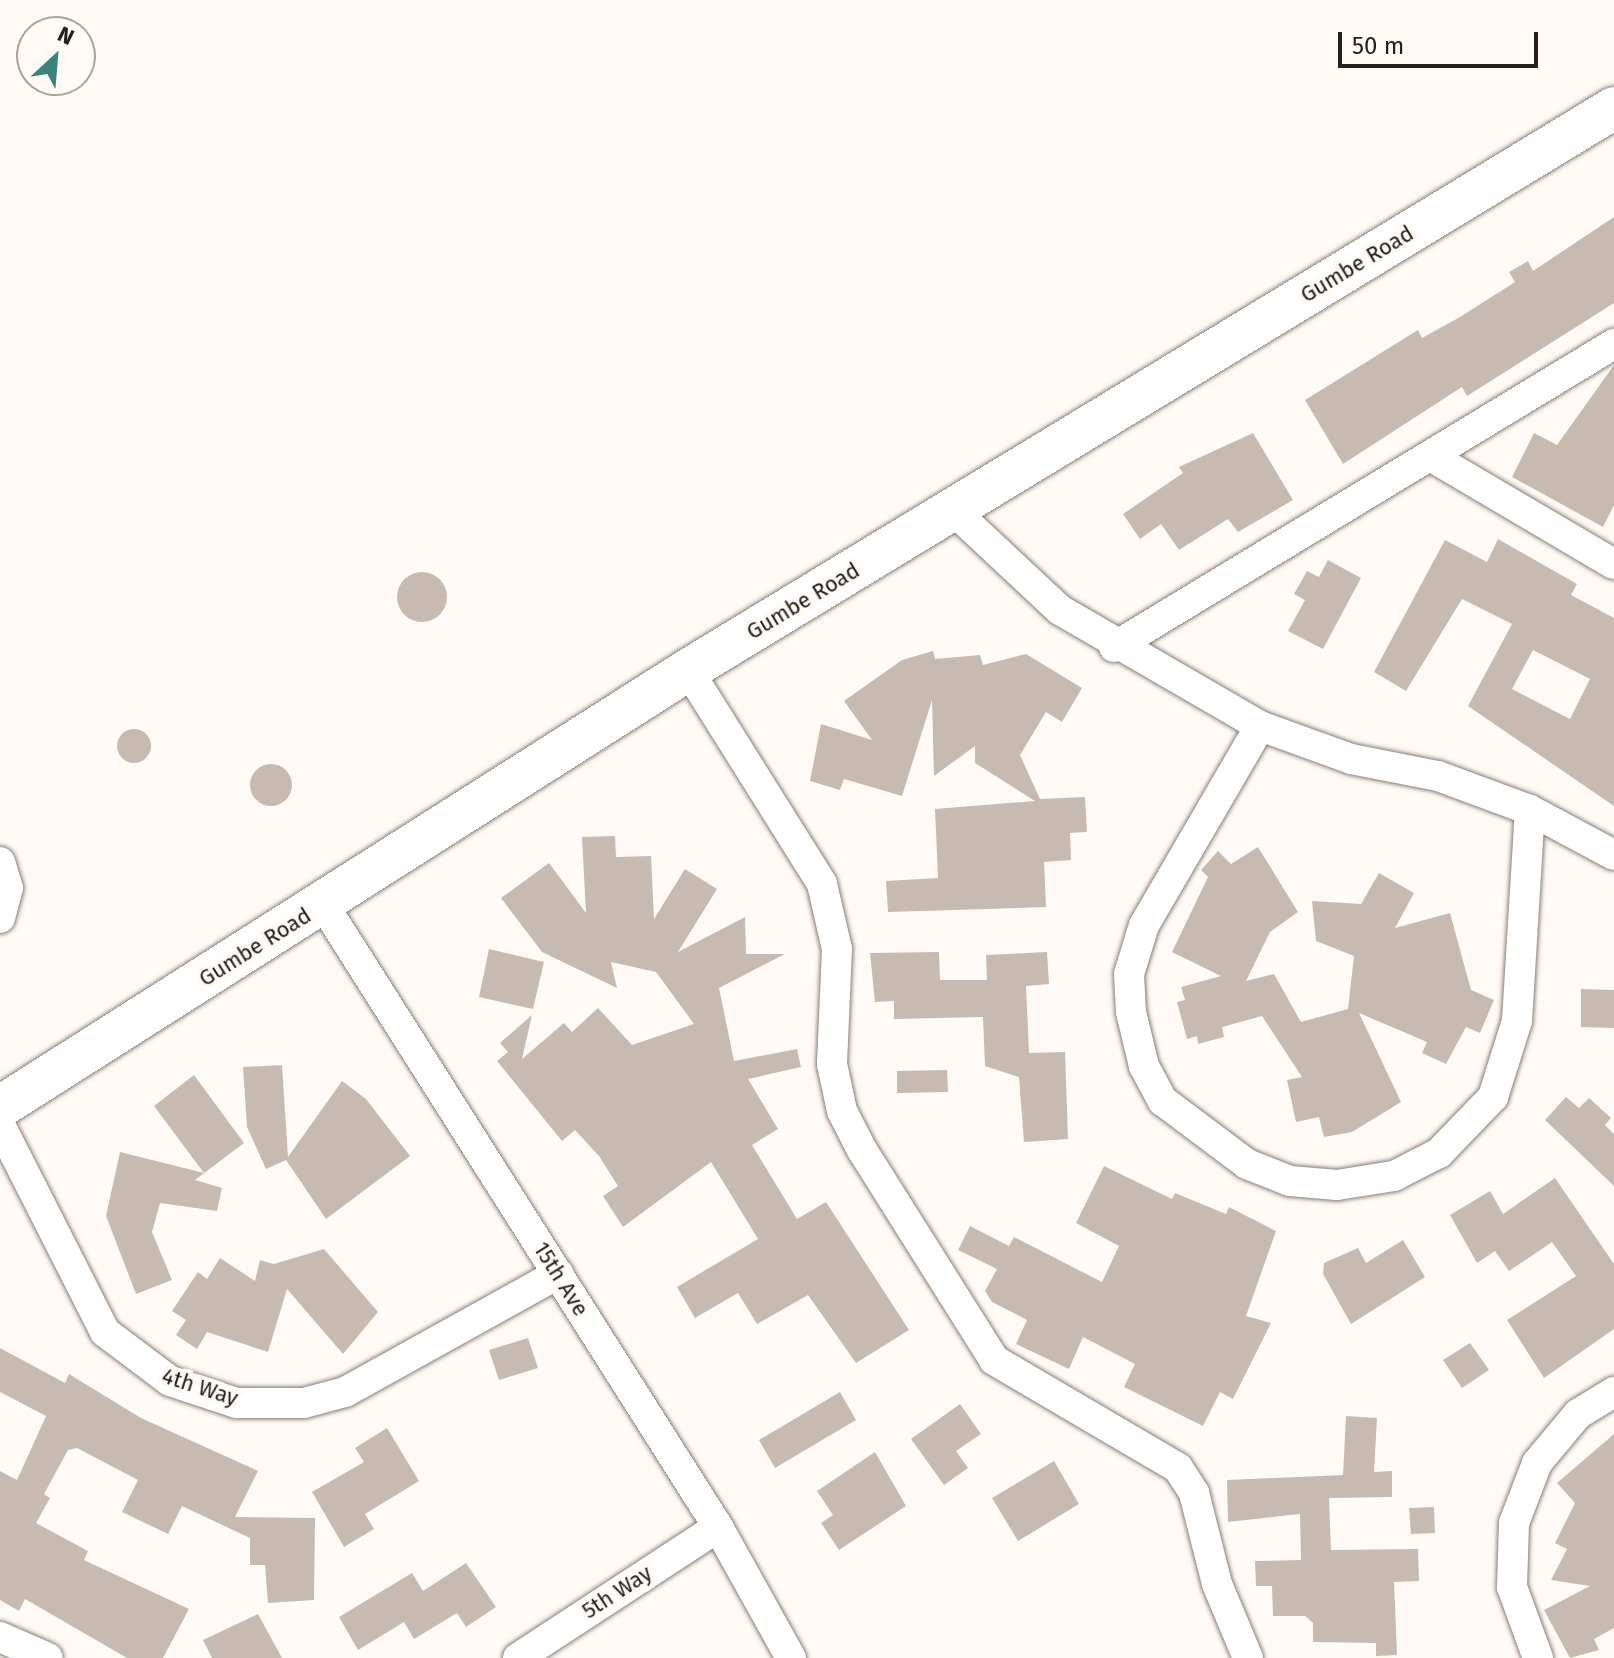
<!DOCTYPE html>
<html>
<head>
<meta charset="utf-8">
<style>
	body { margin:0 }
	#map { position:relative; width:1614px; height:1658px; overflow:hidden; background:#fffaf6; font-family:"Fira Sans",sans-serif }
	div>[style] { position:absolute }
	.building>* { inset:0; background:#c7bbb1 }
	.round { border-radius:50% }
	.roads { filter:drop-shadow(0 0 2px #897f75) drop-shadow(0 0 2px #897f75) }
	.street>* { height:30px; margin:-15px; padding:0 15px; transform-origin:15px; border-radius:15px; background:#fff }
	.secondary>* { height:42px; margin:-21px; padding:0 21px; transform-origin:21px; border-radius:21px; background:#fff }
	span { translate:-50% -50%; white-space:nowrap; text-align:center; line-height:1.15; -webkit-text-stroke:8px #fffaf6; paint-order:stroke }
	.street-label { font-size:22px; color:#24201c }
	.north { position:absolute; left:16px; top:16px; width:80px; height:80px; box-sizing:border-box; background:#fffaf6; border:2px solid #a7a39f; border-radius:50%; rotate:26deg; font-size:22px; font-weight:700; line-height:32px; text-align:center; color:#24201c }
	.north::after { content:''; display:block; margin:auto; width:28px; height:36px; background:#3c837b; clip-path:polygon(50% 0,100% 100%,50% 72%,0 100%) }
	.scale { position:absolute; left:1338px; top:32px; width:200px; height:36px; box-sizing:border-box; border:4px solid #24201c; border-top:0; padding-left:10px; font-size:24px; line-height:28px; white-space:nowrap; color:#24201c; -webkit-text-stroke:6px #fffaf6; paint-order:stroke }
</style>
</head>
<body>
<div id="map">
	<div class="building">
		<div style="clip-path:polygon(1614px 217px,1614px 303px,1467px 396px,1462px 387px,1343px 464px,1305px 400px,1418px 330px,1422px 338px,1460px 317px,1515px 282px,1509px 272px,1528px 261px,1533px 271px)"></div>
		<div style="clip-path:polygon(1614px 365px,1614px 505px,1603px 527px,1512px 477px,1534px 433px,1557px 445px)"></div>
		<div style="clip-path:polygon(1253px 433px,1293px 500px,1238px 532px,1228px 519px,1179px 550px,1161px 524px,1140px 539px,1123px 514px,1183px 473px,1179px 467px)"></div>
		<div style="clip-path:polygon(evenodd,1498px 539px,1577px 584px,1571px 595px,1614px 618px,1614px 806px,1468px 706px,1512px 624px,1462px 599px,1406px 691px,1374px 672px,1445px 540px,1487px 562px,1498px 539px,1533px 650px,1590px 679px,1570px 719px,1512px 689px,1533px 650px)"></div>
		<div style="clip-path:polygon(1328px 560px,1361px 578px,1323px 649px,1288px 631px,1305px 600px,1294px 594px,1307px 571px,1319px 577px)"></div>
		<div class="round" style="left:397px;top:572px;width:50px;height:50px"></div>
		<div style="clip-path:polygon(933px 651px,935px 659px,980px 655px,983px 665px,1026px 654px,1082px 688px,1062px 722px,1046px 712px,1020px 755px,1040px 799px,1085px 797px,1087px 832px,1070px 833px,1071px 860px,1044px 862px,1046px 907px,888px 912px,886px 881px,938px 878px,935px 809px,1035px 801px,975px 763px,975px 746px,934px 776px,932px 700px,902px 796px,844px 779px,840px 790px,810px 781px,821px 724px,872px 740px,844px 701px,902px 660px)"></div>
		<div class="round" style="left:117px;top:729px;width:34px;height:34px"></div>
		<div class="round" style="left:250px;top:764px;width:42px;height:42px"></div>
		<div style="clip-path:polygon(615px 836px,616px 857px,651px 856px,654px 919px,685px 869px,717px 889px,678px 952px,745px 917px,746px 954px,785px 954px,719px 988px,734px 1061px,797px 1049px,801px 1067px,748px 1079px,778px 1129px,752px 1145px,797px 1219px,826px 1202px,909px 1330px,856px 1363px,808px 1295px,757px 1324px,738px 1293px,695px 1318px,677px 1287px,758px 1239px,711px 1162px,623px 1227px,603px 1196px,618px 1186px,599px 1156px,575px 1130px,562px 1141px,497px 1061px,508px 1052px,500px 1043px,532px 1015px,522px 1059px,564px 1023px,572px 1032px,598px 1008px,632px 1045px,694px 1024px,656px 972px,611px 962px,617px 988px,542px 952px,501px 898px,549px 863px,586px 913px,582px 837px)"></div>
		<div style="clip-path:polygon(1258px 847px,1298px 912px,1270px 932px,1246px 981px,1274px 974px,1301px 1022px,1348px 1009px,1354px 956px,1316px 941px,1312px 901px,1361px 904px,1379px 873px,1414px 893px,1395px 928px,1450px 913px,1471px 990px,1494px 1000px,1480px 1033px,1466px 1027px,1446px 1064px,1422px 1053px,1427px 1042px,1359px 1013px,1401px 1102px,1352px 1132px,1324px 1137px,1319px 1117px,1296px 1122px,1287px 1080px,1302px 1077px,1262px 1016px,1222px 1027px,1224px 1037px,1198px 1044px,1197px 1036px,1187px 1039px,1177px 1002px,1185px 1000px,1181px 987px,1221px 976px,1172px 952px,1208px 877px,1201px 870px,1218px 851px,1231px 864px)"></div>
		<div style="clip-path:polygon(489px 949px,544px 962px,533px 1009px,479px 997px)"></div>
		<div style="clip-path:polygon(939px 952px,940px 980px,987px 980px,986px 955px,1047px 952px,1049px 984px,1026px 986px,1029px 1053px,1065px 1052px,1068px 1139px,1024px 1142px,1019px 1077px,985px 1066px,983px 1017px,894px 1019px,894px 1001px,875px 1002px,870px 953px)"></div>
		<div style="clip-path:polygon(1581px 989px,1614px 990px,1614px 1028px,1581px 1027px)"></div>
		<div style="clip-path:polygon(282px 1065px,288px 1157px,342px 1081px,366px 1099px,410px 1156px,326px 1219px,286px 1160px,266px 1169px,247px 1127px,243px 1067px)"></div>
		<div style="clip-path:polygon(947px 1070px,948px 1092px,897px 1093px,897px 1071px)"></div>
		<div style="clip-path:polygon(194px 1075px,244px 1143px,195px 1180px,222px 1188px,217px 1211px,160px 1203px,152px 1232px,172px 1280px,136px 1294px,106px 1216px,120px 1152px,204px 1173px,154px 1106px)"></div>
		<div style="clip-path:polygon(1566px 1097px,1579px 1108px,1589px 1098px,1611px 1118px,1605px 1125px,1614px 1134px,1614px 1186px,1545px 1120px)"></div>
		<div style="clip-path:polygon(1104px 1166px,1172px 1199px,1175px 1193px,1226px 1214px,1229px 1207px,1276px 1231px,1246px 1316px,1271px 1323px,1233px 1399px,1220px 1392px,1203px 1426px,1124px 1387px,1135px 1364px,1083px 1337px,1069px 1369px,1016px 1344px,1027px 1320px,992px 1302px,985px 1291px,997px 1269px,958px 1250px,970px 1226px,1009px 1246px,1014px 1237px,1102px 1282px,1119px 1246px,1076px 1223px)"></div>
		<div style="clip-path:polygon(1555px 1178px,1614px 1264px,1614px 1329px,1544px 1378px,1507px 1320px,1576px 1276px,1552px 1242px,1509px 1271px,1495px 1251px,1477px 1263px,1450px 1215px,1490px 1191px,1503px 1214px)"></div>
		<div style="clip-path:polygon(1403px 1240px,1425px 1277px,1351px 1324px,1323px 1274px,1324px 1263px,1358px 1248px,1366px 1263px)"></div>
		<div style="clip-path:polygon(324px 1249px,378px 1312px,343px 1354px,287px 1289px,268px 1352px,207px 1332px,197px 1349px,176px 1335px,186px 1320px,172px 1311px,198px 1272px,207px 1279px,220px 1258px,255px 1281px,260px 1260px,274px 1264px)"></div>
		<div style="clip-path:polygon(528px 1338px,538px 1368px,499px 1380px,489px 1350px)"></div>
		<div style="clip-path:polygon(1470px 1343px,1489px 1370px,1462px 1388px,1443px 1360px)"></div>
		<div style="clip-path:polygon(0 1348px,65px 1383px,69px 1374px,141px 1418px,258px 1471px,235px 1517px,315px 1518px,314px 1600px,268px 1603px,265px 1565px,250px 1565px,250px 1538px,182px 1506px,168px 1534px,122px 1512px,138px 1480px,77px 1448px,68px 1450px,44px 1494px,50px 1498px,36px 1523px,88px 1551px,84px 1560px,189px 1609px,163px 1658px,127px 1658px,25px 1599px,19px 1611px,0 1600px,0 1471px,17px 1480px,46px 1416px,0 1392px)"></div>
		<div style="clip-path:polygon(840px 1392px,856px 1420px,775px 1468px,759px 1440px)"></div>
		<div style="clip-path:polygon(960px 1404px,981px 1434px,956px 1451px,968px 1468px,944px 1485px,911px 1439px)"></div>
		<div style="clip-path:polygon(1346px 1416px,1377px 1418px,1374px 1472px,1392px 1471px,1392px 1497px,1329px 1498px,1331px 1550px,1418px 1549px,1419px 1581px,1394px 1582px,1397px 1655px,1376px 1656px,1376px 1643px,1313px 1642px,1313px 1623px,1305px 1616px,1273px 1616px,1272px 1586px,1256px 1586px,1255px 1561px,1301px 1560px,1300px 1514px,1228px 1522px,1227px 1480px,1343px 1475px)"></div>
		<div style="clip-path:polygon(387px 1428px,419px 1481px,365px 1514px,374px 1529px,344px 1547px,312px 1492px,364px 1462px,355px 1448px)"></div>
		<div style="clip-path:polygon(1614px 1434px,1614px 1628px,1594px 1639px,1599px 1650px,1570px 1658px,1544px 1610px,1590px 1586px,1551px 1580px,1567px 1549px,1555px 1543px,1575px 1503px,1557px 1483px)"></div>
		<div style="clip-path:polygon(875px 1452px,906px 1506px,839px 1550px,821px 1523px,833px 1515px,817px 1491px)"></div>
		<div style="clip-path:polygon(1054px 1461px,1079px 1504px,1018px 1541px,992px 1498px)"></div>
		<div style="clip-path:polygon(1434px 1507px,1435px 1533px,1411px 1534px,1409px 1508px)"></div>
		<div style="clip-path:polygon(466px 1563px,496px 1607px,466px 1627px,457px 1613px,414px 1639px,404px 1622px,358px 1650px,339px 1617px,412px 1573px,423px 1591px)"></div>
		<div style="clip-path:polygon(258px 1614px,282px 1658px,212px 1658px,203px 1640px)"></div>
	</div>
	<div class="roads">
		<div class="street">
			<div style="left:1432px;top:457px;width:211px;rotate:30.5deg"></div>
			<div style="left:953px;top:510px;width:146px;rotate:43.1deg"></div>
			<div style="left:1060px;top:610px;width:231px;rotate:30.1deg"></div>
			<div style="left:1260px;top:726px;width:97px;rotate:19.9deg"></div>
			<div style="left:1351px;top:759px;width:89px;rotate:11.1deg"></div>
			<div style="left:1438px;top:776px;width:98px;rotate:20.3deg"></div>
			<div style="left:1530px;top:810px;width:95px;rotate:28.2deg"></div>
			<div style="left:1114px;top:647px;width:585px;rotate:-31.22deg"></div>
			<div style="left:688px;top:670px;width:252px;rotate:57.9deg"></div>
			<div style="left:822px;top:884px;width:67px;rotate:77deg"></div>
			<div style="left:837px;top:949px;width:115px;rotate:92.5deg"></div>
			<div style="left:832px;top:1064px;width:48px;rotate:78deg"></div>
			<div style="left:842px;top:1111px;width:44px;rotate:62.9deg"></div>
			<div style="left:862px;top:1150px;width:248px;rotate:57.8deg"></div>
			<div style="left:994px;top:1360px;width:213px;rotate:30.4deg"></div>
			<div style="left:1178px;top:1468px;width:30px;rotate:57deg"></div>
			<div style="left:1194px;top:1493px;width:94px;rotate:75.8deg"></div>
			<div style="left:1217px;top:1584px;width:80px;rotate:67.3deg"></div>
			<div style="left:1260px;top:726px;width:230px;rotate:120.2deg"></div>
			<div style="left:1144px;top:925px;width:51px;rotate:107deg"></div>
			<div style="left:1129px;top:974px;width:38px;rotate:87deg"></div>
			<div style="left:1131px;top:1012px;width:56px;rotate:76.5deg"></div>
			<div style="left:1144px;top:1066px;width:40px;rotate:62deg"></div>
			<div style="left:1163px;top:1101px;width:105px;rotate:36.9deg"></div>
			<div style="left:1247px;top:1164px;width:46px;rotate:21.6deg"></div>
			<div style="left:1290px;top:1181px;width:47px;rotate:4.9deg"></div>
			<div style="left:1337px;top:1185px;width:58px;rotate:-9deg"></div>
			<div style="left:1394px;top:1176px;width:51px;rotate:-27.1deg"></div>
			<div style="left:1439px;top:1153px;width:78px;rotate:-46deg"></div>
			<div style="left:1493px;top:1097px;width:80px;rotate:-72.5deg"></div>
			<div style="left:1517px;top:1021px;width:211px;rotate:-86.5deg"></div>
			<div style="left:0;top:862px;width:27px;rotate:73deg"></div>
			<div style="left:8px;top:888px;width:31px;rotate:105deg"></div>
			<div style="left:323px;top:904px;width:738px;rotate:57.62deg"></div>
			<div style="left:718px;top:1527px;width:150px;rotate:60.9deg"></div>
			<div style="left:0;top:1125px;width:232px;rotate:63.1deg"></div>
			<div style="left:105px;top:1332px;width:81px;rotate:37deg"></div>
			<div style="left:170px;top:1381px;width:70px;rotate:18.4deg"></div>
			<div style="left:236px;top:1403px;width:68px"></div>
			<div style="left:304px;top:1403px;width:42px;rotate:-15deg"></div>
			<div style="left:345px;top:1392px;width:244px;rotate:-29deg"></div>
			<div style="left:0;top:1637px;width:52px;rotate:23.6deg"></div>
			<div style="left:518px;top:1658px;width:239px;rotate:-33.2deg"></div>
			<div style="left:1538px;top:1658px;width:76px;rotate:-110.1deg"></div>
			<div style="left:1512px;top:1587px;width:64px;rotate:-88.2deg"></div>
			<div style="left:1514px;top:1523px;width:64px;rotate:-69deg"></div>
			<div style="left:1537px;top:1463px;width:64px;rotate:-50.1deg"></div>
			<div style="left:1578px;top:1414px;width:42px;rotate:-31.4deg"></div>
		</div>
		<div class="secondary">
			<div style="left:0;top:1107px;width:815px;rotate:-32.42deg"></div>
			<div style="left:688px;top:670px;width:1083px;rotate:-31.25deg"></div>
		</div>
	</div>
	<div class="street-label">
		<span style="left:1357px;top:264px;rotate:-31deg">Gumbe Road</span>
		<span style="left:803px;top:601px;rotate:-31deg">Gumbe Road</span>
		<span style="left:255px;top:947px;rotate:-32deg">Gumbe Road</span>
		<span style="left:561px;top:1279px;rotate:58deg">15th Ave</span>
		<span style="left:200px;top:1387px;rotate:18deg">4th Way</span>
		<span style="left:617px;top:1592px;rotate:-33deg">5th Way</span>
	</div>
	<div class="north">N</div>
	<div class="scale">50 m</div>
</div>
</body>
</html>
